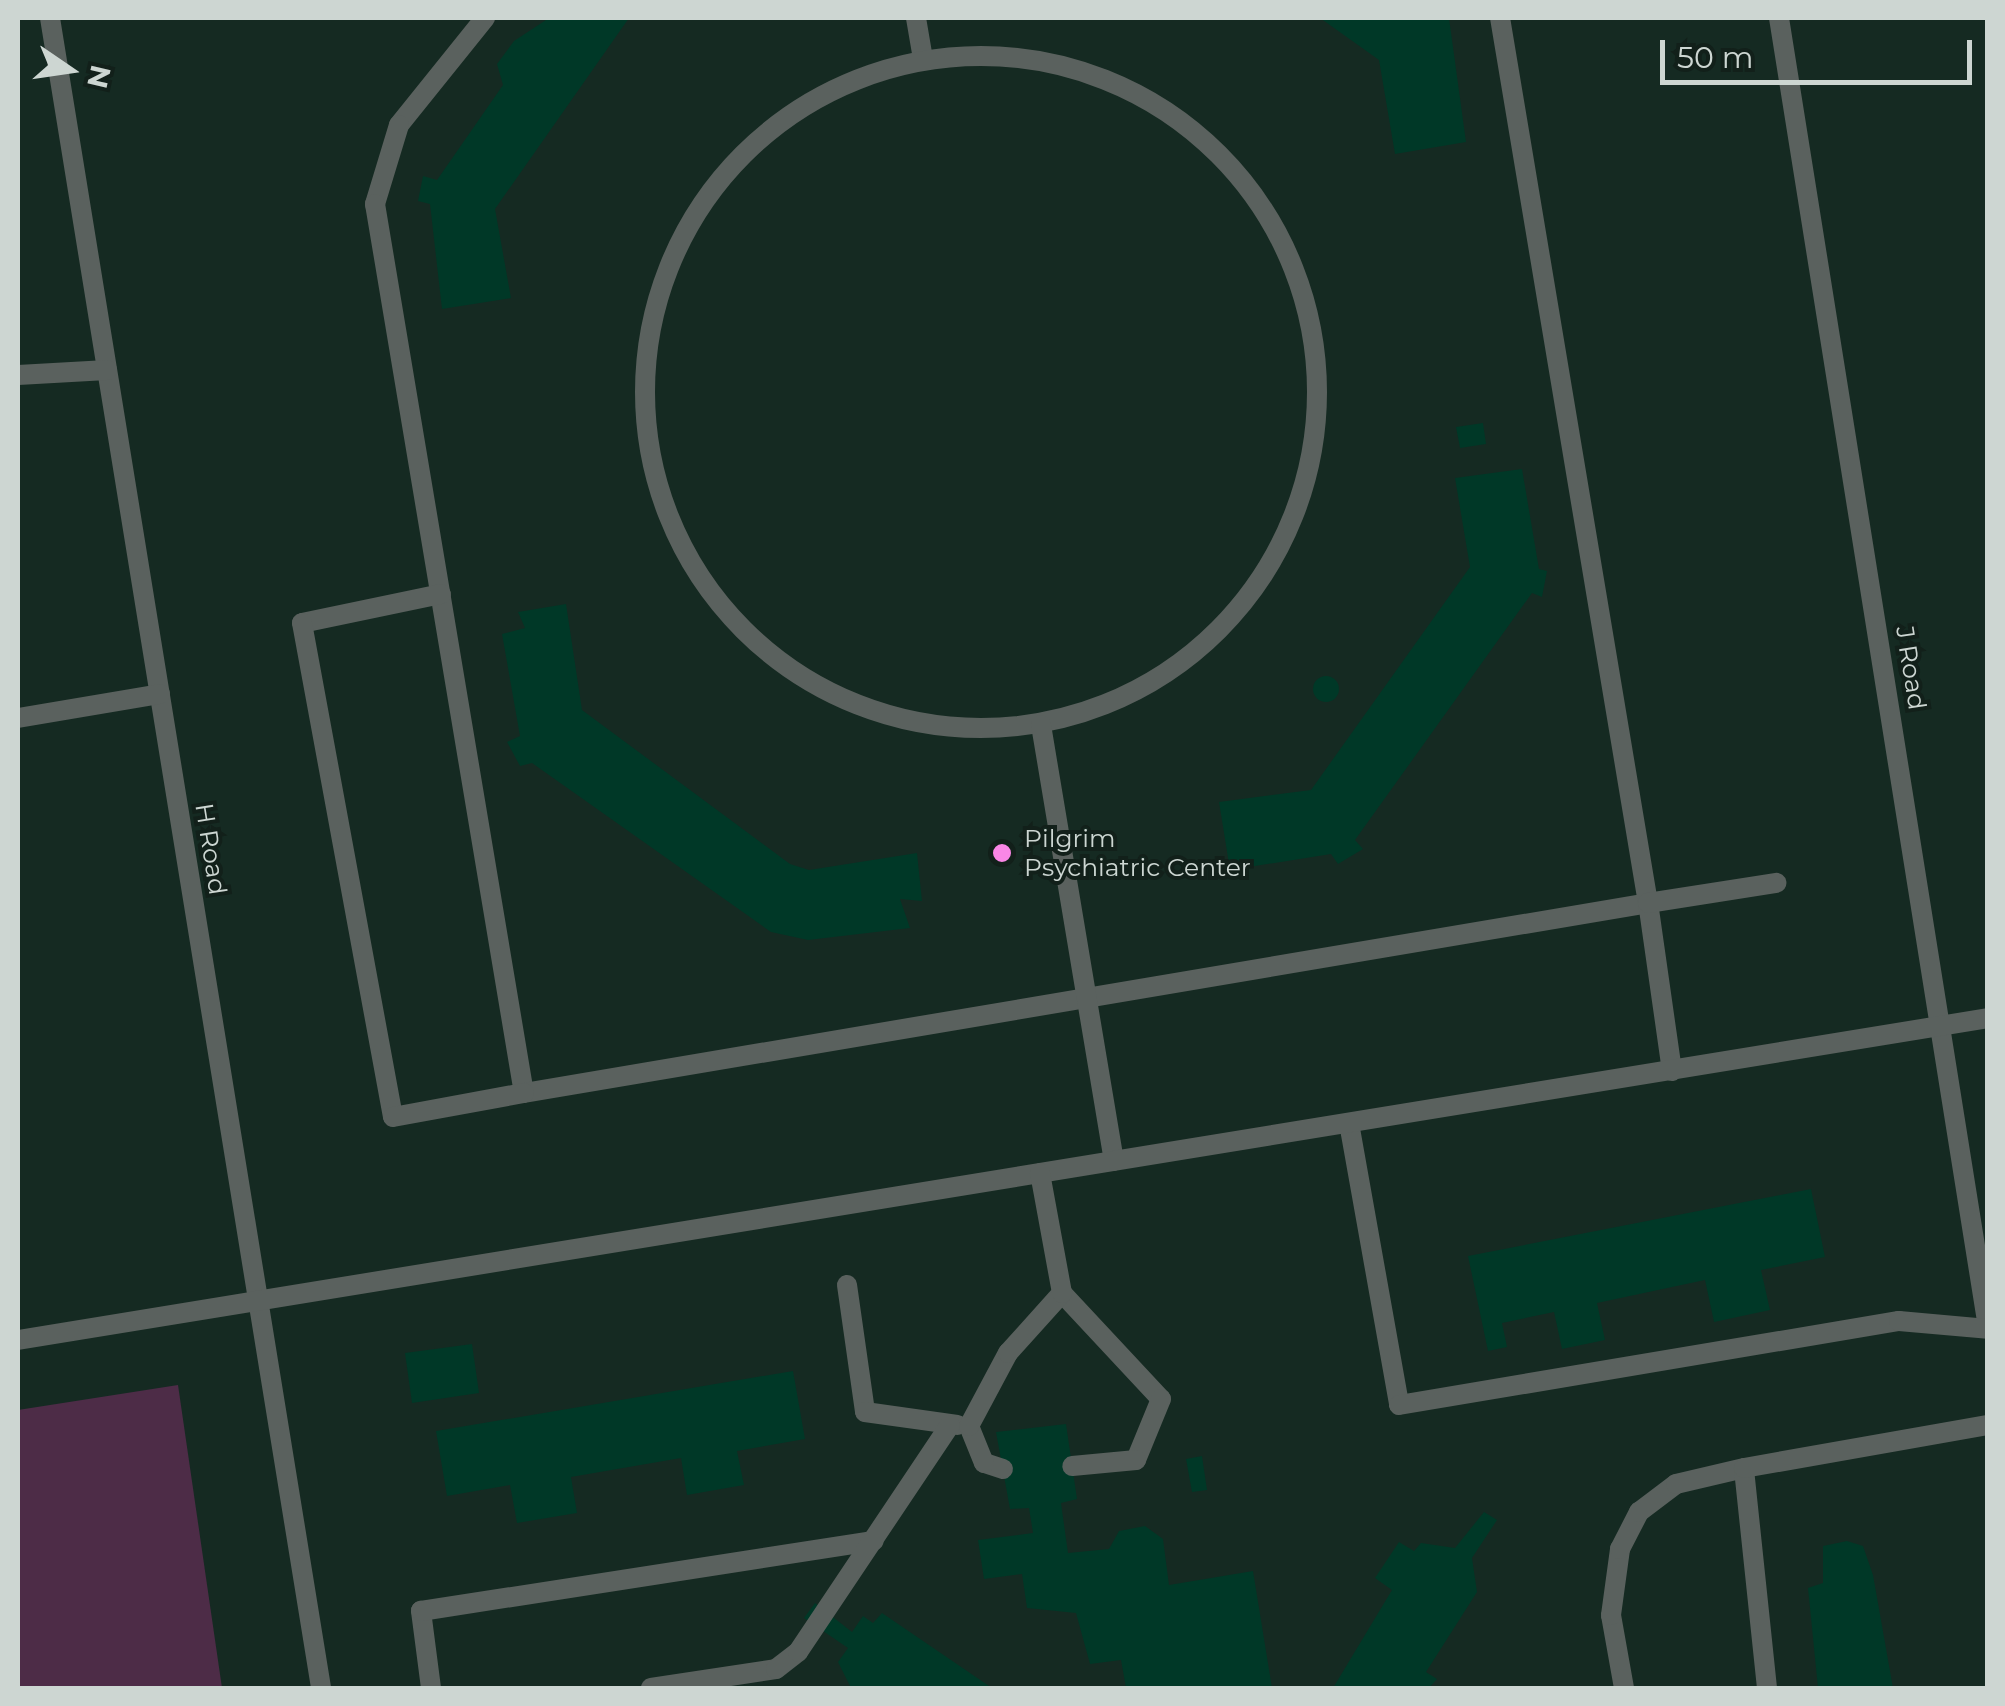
<!DOCTYPE html>
<html>
<head>
<meta charset="utf-8">
<style>
	body { margin:0 }
	#map { position:relative; width:2005px; height:1706px; overflow:hidden; background:#12201a; font-family:Montserrat,sans-serif }
	div>[style] { position:absolute }
	.built>* { inset:0; background:#152a22 }
	.green>* { inset:0; background:#4d2c47 }
	.building>* { inset:0; background:#003827 }
	.round { border-radius:50% }
	.service>* { height:20px; margin:-10px; padding:0 10px; transform-origin:10px; border-radius:10px; background:#5a615e }
	.service>.ring { margin:-10px; padding:0; box-sizing:content-box; background:none; border:20px solid #5a615e; border-radius:50% }
	.dots>* { width:28px; height:28px; translate:-50% -50%; box-sizing:border-box; border:5px solid #12201a; border-radius:50% }
	span { translate:-50% -50%; white-space:nowrap; text-align:center; line-height:1.15; -webkit-text-stroke:8px #12201a; paint-order:stroke }
	.street-label { font-size:25px; color:#cdd6d2 }
	.poi-label { font-size:25px; color:#cdd6d2 }
	.left { translate:0 -50%; text-align:left }
	.frame { position:absolute; inset:0; border:20px solid #cdd6d2; pointer-events:none }
	.north { position:absolute; left:20px; top:20px; width:100px; height:100px; -webkit-text-stroke:8px #12201a; paint-order:stroke; rotate:103deg; font-size:28px; font-weight:700; line-height:40px; text-align:center; color:#cdd6d2 }
	.north::after { content:''; display:block; margin:auto; width:35px; height:45px; background:#cdd6d2; clip-path:polygon(50% 0,100% 100%,50% 72%,0 100%) }
	.scale { position:absolute; left:1660px; top:40px; width:312px; height:45px; box-sizing:border-box; border:5px solid #cdd6d2; border-top:0; padding-left:12px; font-size:30px; line-height:35px; white-space:nowrap; color:#cdd6d2; -webkit-text-stroke:8px #12201a; paint-order:stroke }
</style>
</head>
<body>
<div id="map">
	<div class="built">
		<div style="clip-path:polygon(18px 18px,1987px 18px,1987px 1688px,18px 1688px)"></div>
	</div>
	<div class="green">
		<div style="clip-path:polygon(178px 1385px,222px 1688px,18px 1688px,18px 1410px)"></div>
	</div>
	<div class="building">
		<div style="clip-path:polygon(549px 18px,629px 18px,495px 209px,511px 298px,442px 309px,430px 204px,418px 201px,423px 176px,437px 180px,503px 85px,497px 64px,514px 41px)"></div>
		<div style="clip-path:polygon(1320px 18px,1449px 18px,1466px 142px,1395px 154px,1379px 60px)"></div>
		<div style="clip-path:polygon(1483px 423px,1486px 444px,1460px 448px,1456px 427px)"></div>
		<div style="clip-path:polygon(1522px 469px,1539px 569px,1547px 571px,1542px 597px,1532px 593px,1355px 840px,1363px 849px,1338px 864px,1331px 854px,1230px 870px,1219px 802px,1311px 790px,1470px 567px,1455px 478px)"></div>
		<div style="clip-path:polygon(566px 604px,582px 710px,790px 864px,809px 870px,917px 853px,922px 901px,900px 899px,910px 928px,808px 940px,771px 932px,532px 763px,520px 766px,507px 742px,520px 736px,502px 634px,525px 628px,518px 612px)"></div>
		<div class="round" style="left:1313px;top:676px;width:26px;height:26px"></div>
		<div style="clip-path:polygon(1811px 1189px,1825px 1257px,1761px 1270px,1770px 1310px,1714px 1322px,1705px 1280px,1597px 1303px,1605px 1340px,1562px 1349px,1554px 1312px,1502px 1323px,1507px 1347px,1488px 1351px,1468px 1256px)"></div>
		<div style="clip-path:polygon(472px 1344px,479px 1393px,412px 1403px,405px 1353px)"></div>
		<div style="clip-path:polygon(793px 1371px,805px 1439px,737px 1451px,744px 1485px,687px 1495px,681px 1458px,571px 1477px,577px 1513px,517px 1523px,510px 1485px,447px 1496px,436px 1431px)"></div>
		<div style="clip-path:polygon(1066px 1424px,1077px 1499px,1061px 1503px,1068px 1553px,1109px 1549px,1119px 1531px,1145px 1526px,1163px 1539px,1169px 1585px,1253px 1571px,1272px 1688px,1126px 1688px,1121px 1660px,1090px 1664px,1076px 1613px,1027px 1608px,1022px 1574px,984px 1579px,978px 1540px,1033px 1533px,1029px 1508px,1010px 1509px,996px 1432px)"></div>
		<div style="clip-path:polygon(1202px 1456px,1207px 1490px,1192px 1492px,1186px 1459px)"></div>
		<div style="clip-path:polygon(1484px 1512px,1497px 1520px,1472px 1558px,1477px 1592px,1426px 1672px,1437px 1679px,1429px 1688px,1333px 1688px,1392px 1590px,1375px 1578px,1399px 1542px,1414px 1551px,1421px 1543px,1455px 1548px)"></div>
		<div style="clip-path:polygon(1847px 1541px,1863px 1546px,1873px 1575px,1893px 1688px,1818px 1688px,1808px 1588px,1823px 1583px,1823px 1546px)"></div>
		<div style="clip-path:polygon(815px 1603px,852px 1632px,863px 1616px,873px 1623px,882px 1613px,992px 1688px,851px 1688px,838px 1662px,848px 1648px,804px 1618px)"></div>
	</div>
	<div class="service">
		<div style="left:50px;top:18px;width:1692px;rotate:80.78deg"></div>
		<div style="left:485px;top:18px;width:137px;rotate:128.8deg"></div>
		<div style="left:399px;top:125px;width:83px;rotate:106.9deg"></div>
		<div style="left:375px;top:204px;width:901px;rotate:80.49deg"></div>
		<div style="left:524px;top:1093px;width:1140px;rotate:-9.59deg"></div>
		<div style="left:1648px;top:903px;width:897px;rotate:-99.49deg"></div>
		<div style="left:916px;top:18px;width:42px;rotate:80.3deg"></div>
		<div style="left:1779px;top:18px;width:1326px;rotate:80.93deg"></div>
		<div class="ring" style="left:645px;top:56px;width:652px;height:652px"></div>
		<div style="left:18px;top:375px;width:89px;rotate:-3.2deg"></div>
		<div style="left:441px;top:594px;width:142px;rotate:168.2deg"></div>
		<div style="left:302px;top:623px;width:502px;rotate:79.56deg"></div>
		<div style="left:393px;top:1117px;width:133px;rotate:-10.4deg"></div>
		<div style="left:18px;top:718px;width:144px;rotate:-9.6deg"></div>
		<div style="left:1041px;top:725px;width:442px;rotate:80.5deg"></div>
		<div style="left:1672px;top:1071px;width:170px;rotate:-98.1deg"></div>
		<div style="left:1648px;top:903px;width:130px;rotate:-8.9deg"></div>
		<div style="left:1349px;top:1123px;width:286px;rotate:79.9deg"></div>
		<div style="left:1399px;top:1405px;width:507px;rotate:-9.54deg"></div>
		<div style="left:1899px;top:1321px;width:89px;rotate:5.1deg"></div>
		<div style="left:847px;top:1285px;width:128px;rotate:81.9deg"></div>
		<div style="left:865px;top:1412px;width:93px;rotate:8deg"></div>
		<div style="left:1062px;top:1293px;width:145px;rotate:47deg"></div>
		<div style="left:1161px;top:1399px;width:66px;rotate:112.3deg"></div>
		<div style="left:1136px;top:1460px;width:64px;rotate:174.6deg"></div>
		<div style="left:18px;top:1340px;width:1996px;rotate:-9.28deg"></div>
		<div style="left:1003px;top:1469px;width:20px;rotate:-162deg"></div>
		<div style="left:984px;top:1463px;width:40px;rotate:-112deg"></div>
		<div style="left:969px;top:1426px;width:83px;rotate:-61.9deg"></div>
		<div style="left:1008px;top:1353px;width:81px;rotate:-48deg"></div>
		<div style="left:1062px;top:1293px;width:122px;rotate:-100.4deg"></div>
		<div style="left:431px;top:1688px;width:78px;rotate:-97.4deg"></div>
		<div style="left:421px;top:1611px;width:458px;rotate:-8.8deg"></div>
		<div style="left:651px;top:1688px;width:126px;rotate:-8.6deg"></div>
		<div style="left:776px;top:1669px;width:28px;rotate:-38deg"></div>
		<div style="left:798px;top:1652px;width:273px;rotate:-56.2deg"></div>
		<div style="left:1624px;top:1688px;width:74px;rotate:-100.1deg"></div>
		<div style="left:1611px;top:1615px;width:67px;rotate:-82.2deg"></div>
		<div style="left:1620px;top:1549px;width:42px;rotate:-62.8deg"></div>
		<div style="left:1639px;top:1512px;width:46px;rotate:-37.1deg"></div>
		<div style="left:1676px;top:1484px;width:70px;rotate:-13.2deg"></div>
		<div style="left:1767px;top:1688px;width:221px;rotate:-96deg"></div>
		<div style="left:1744px;top:1468px;width:248px;rotate:-10deg"></div>
	</div>
	<div class="dots">
		<div style="left:1002px;top:853px;background:#fa87e6"></div>
	</div>
	<div class="street-label">
		<span style="left:1911px;top:668px;rotate:81deg">J Road</span>
		<span style="left:211px;top:849px;rotate:81deg">H Road</span>
	</div>
	<div class="poi-label">
		<span class="left" style="left:1024px;top:853px">Pilgrim<br>Psychiatric Center</span>
	</div>
	<div class="frame"></div>
	<div class="north">N</div>
	<div class="scale">50 m</div>
</div>
</body>
</html>
